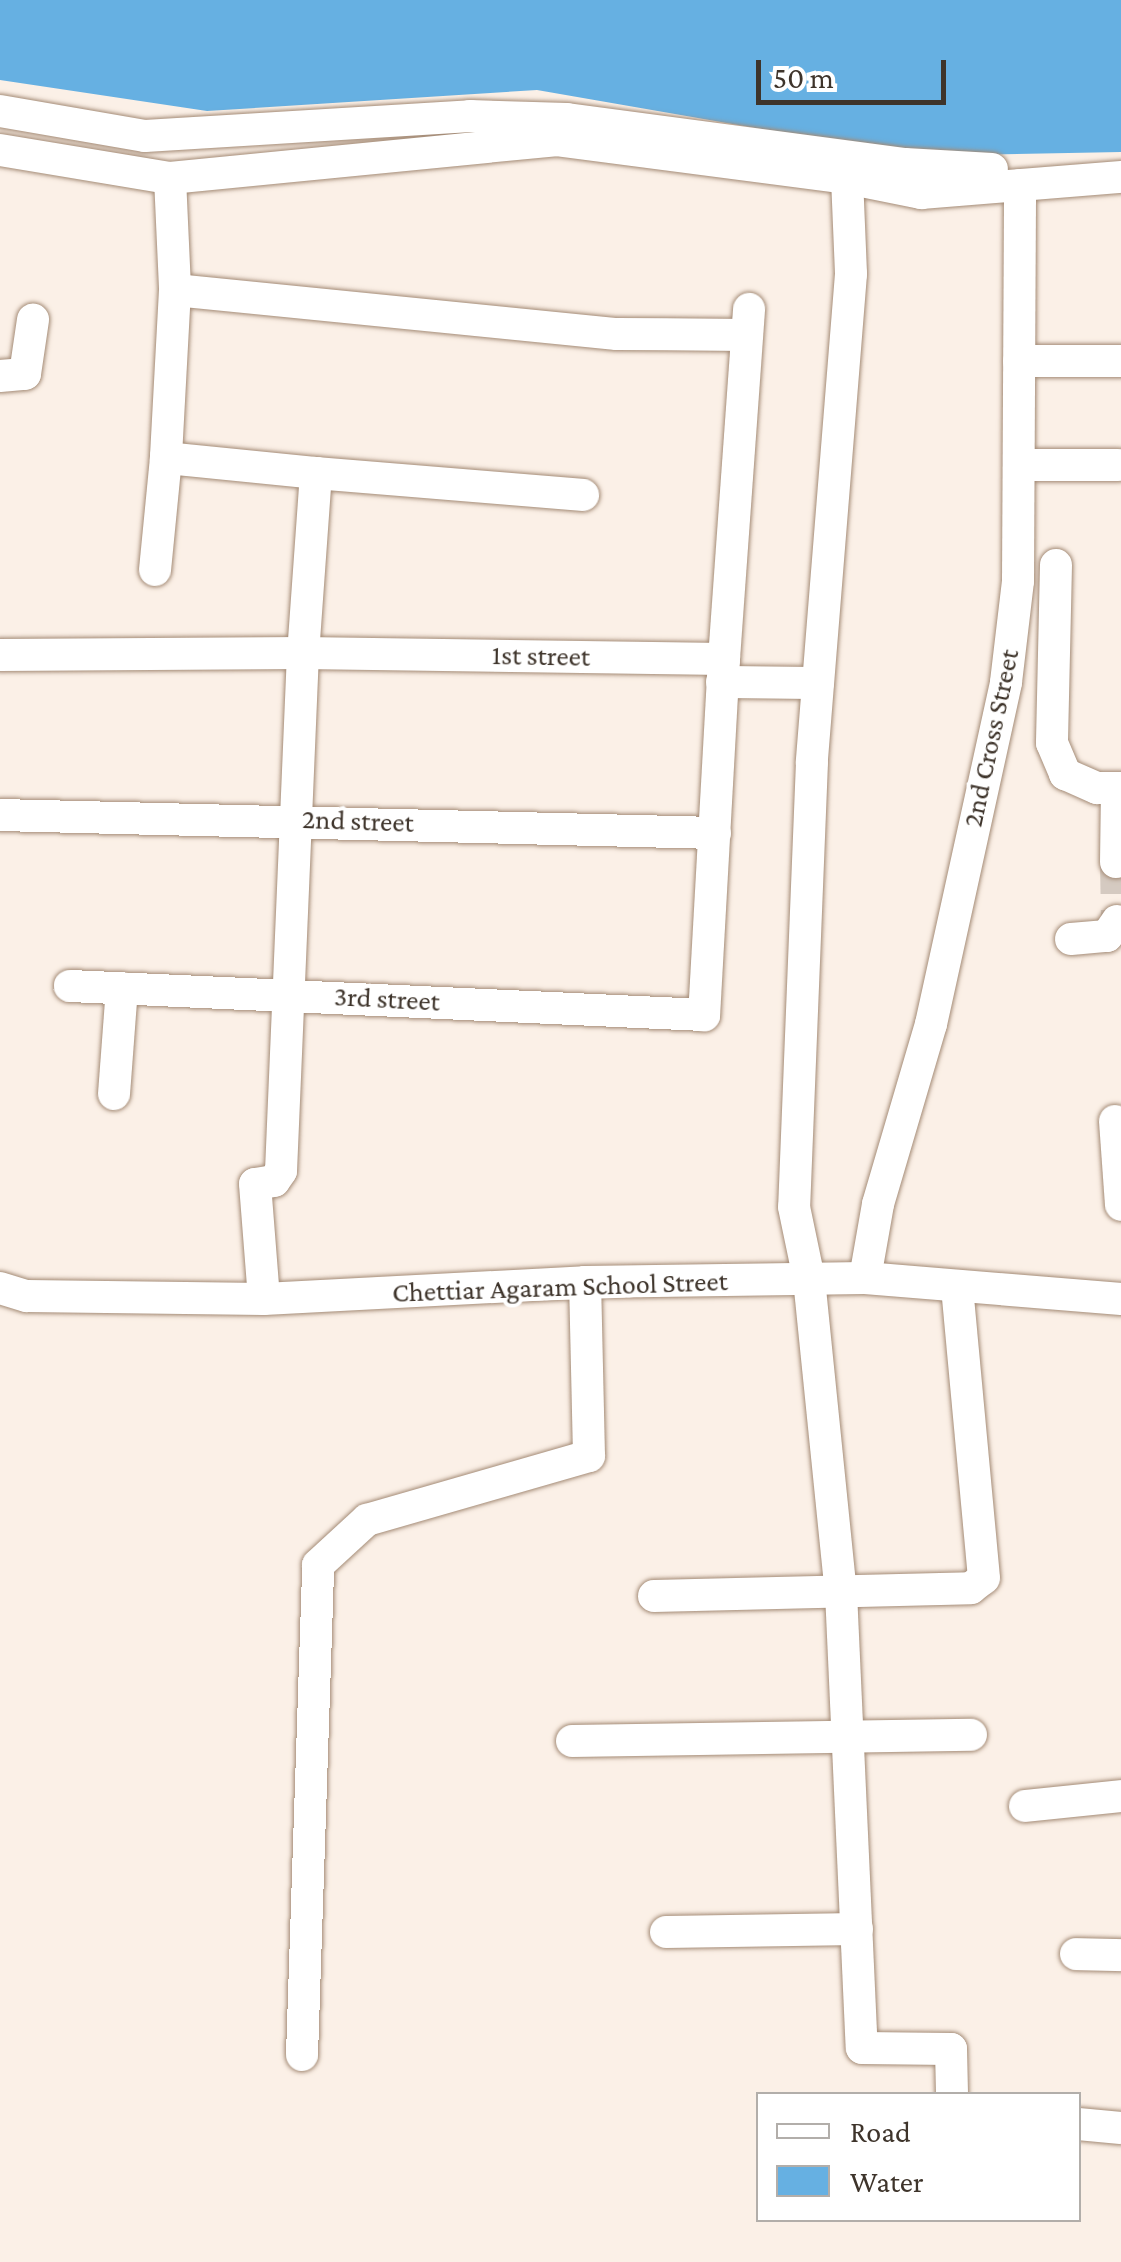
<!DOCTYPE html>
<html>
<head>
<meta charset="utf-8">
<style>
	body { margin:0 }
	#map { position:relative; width:1121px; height:2262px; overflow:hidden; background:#fbf0e7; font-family:"Crimson Pro",serif }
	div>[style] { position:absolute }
	.water>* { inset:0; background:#66b0e2 }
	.minor-tunnel>* { height:32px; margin-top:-16px; transform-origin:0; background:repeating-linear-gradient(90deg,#d5cac1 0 32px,transparent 0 48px) }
	.roads { filter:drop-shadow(0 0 2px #a48b76) drop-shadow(0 0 2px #a48b76) }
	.minor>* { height:32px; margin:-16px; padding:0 16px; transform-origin:16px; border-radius:16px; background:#fff }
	span { translate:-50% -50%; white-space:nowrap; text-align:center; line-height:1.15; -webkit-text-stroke:8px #fff; paint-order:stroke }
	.street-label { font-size:28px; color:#3e342b }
	.legend { position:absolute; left:756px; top:2092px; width:325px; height:130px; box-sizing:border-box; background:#fff; border:2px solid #b2aeaa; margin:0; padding:12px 18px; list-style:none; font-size:30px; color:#3e342b }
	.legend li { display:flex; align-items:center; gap:20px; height:50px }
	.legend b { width:50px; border:2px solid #b2aeaa }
	.scale { position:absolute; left:756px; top:60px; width:190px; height:45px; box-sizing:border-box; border:5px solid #3e342b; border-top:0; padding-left:12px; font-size:30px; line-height:35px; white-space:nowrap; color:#3e342b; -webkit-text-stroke:8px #fff; paint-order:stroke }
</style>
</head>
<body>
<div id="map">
	<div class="water">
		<div style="clip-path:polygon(0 0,1121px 0,1121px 152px,916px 156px,537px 90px,207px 111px,0 80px)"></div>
	</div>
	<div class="minor-tunnel">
		<div style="left:1116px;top:862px;width:59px;rotate:89deg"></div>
	</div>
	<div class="roads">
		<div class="minor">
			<div style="left:0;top:111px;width:147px;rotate:9.8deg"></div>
			<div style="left:145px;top:136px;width:326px;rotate:-3.5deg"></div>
			<div style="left:470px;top:116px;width:97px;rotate:1.8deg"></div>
			<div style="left:567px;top:119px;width:341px;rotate:7.6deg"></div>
			<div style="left:905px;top:164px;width:87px;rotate:3.3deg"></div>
			<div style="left:0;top:150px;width:172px;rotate:9.4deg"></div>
			<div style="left:170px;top:178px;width:387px;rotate:-5.6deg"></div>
			<div style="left:555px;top:140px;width:294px;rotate:7.4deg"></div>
			<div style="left:847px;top:178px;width:76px;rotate:11.5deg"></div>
			<div style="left:921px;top:193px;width:201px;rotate:-4.6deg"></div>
			<div style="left:170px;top:178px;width:112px;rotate:87.4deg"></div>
			<div style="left:175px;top:290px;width:168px;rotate:93.1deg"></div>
			<div style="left:166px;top:458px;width:151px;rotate:5.7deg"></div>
			<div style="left:316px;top:473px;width:180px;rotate:94.1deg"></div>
			<div style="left:303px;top:653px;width:518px;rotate:92.43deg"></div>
			<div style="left:281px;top:1171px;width:12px;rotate:125deg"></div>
			<div style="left:274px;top:1181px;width:19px;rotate:171deg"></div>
			<div style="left:255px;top:1184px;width:115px;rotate:85.5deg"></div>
			<div style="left:847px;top:178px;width:96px;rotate:87.6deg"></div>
			<div style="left:851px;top:274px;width:490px;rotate:94.6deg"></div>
			<div style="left:812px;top:762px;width:445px;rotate:92.3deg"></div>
			<div style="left:794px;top:1207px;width:74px;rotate:78.2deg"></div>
			<div style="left:809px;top:1279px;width:315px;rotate:84.2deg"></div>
			<div style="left:841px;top:1592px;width:456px;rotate:87.4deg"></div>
			<div style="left:862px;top:2048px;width:89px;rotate:0.6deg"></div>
			<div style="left:951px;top:2049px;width:45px;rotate:88.7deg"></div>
			<div style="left:175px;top:290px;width:444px;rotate:5.7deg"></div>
			<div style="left:617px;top:334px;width:130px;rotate:0.4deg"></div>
			<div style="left:1019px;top:361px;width:102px"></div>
			<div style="left:0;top:376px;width:25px;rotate:-5deg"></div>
			<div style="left:25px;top:374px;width:55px;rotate:-81.6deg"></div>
			<div style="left:1019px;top:465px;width:99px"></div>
			<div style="left:316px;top:473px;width:268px;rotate:4.7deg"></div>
			<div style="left:1056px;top:565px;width:178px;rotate:91.3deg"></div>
			<div style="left:1052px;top:743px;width:34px;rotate:67deg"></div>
			<div style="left:1065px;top:774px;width:35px;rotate:24deg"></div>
			<div style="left:1097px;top:788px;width:24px"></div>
			<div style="left:155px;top:570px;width:113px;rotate:-84.4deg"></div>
			<div style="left:0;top:655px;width:303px;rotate:-0.4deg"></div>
			<div style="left:303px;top:653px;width:421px;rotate:0.8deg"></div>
			<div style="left:724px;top:659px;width:357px;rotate:93.2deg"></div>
			<div style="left:704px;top:1015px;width:635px;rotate:-177.38deg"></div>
			<div style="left:724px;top:659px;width:351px;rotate:-85.9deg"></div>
			<div style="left:722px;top:682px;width:96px;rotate:0.6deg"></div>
			<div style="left:0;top:815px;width:715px;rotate:1.44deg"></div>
			<div style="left:1116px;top:862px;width:74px;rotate:-89.2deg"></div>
			<div style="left:1071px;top:939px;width:36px;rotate:-5deg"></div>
			<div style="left:1107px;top:936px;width:18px;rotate:-56deg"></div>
			<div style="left:114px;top:1094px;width:106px;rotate:-85.7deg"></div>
			<div style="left:1115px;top:1121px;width:84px;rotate:85.9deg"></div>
			<div style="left:865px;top:1278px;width:75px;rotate:-80deg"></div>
			<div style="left:878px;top:1204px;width:188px;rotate:-73.6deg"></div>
			<div style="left:931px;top:1024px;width:350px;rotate:-77.6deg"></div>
			<div style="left:1006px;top:682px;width:102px;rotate:-83.2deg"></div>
			<div style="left:1018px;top:581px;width:396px;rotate:-89.7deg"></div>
			<div style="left:0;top:1288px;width:28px;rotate:17deg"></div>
			<div style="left:27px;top:1296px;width:237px;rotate:0.7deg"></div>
			<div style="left:264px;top:1299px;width:321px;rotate:-3deg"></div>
			<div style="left:585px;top:1282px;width:280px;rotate:-0.8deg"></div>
			<div style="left:865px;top:1278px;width:257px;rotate:4.7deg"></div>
			<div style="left:654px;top:1596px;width:317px;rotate:-1.4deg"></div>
			<div style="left:971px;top:1588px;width:16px;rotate:-38deg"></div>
			<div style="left:984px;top:1578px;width:292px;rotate:-95.3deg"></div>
			<div style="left:572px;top:1741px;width:399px;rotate:-0.9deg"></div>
			<div style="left:1025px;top:1806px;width:97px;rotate:-5.9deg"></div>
			<div style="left:666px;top:1932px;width:191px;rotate:-0.9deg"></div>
			<div style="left:1076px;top:1954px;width:45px;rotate:1.3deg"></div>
			<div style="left:302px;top:2055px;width:490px;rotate:-88.1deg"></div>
			<div style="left:318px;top:1565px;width:67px;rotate:-42.6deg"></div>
			<div style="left:367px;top:1520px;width:231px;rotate:-16.1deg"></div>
			<div style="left:589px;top:1456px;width:174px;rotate:-91.3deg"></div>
			<div style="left:1078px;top:2124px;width:43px;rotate:5.3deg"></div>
		</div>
	</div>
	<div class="street-label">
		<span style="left:541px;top:656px;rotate:1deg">1st street</span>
		<span style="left:991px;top:738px;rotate:-78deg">2nd Cross Street</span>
		<span style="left:358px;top:821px;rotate:2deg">2nd street</span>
		<span style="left:387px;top:999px;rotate:3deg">3rd street</span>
		<span style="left:560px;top:1287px;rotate:-2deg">Chettiar Agaram School Street</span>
	</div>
	<ul class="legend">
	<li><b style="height:12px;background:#fff"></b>Road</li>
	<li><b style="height:28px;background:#66b0e2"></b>Water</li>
	</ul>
	<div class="scale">50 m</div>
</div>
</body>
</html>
